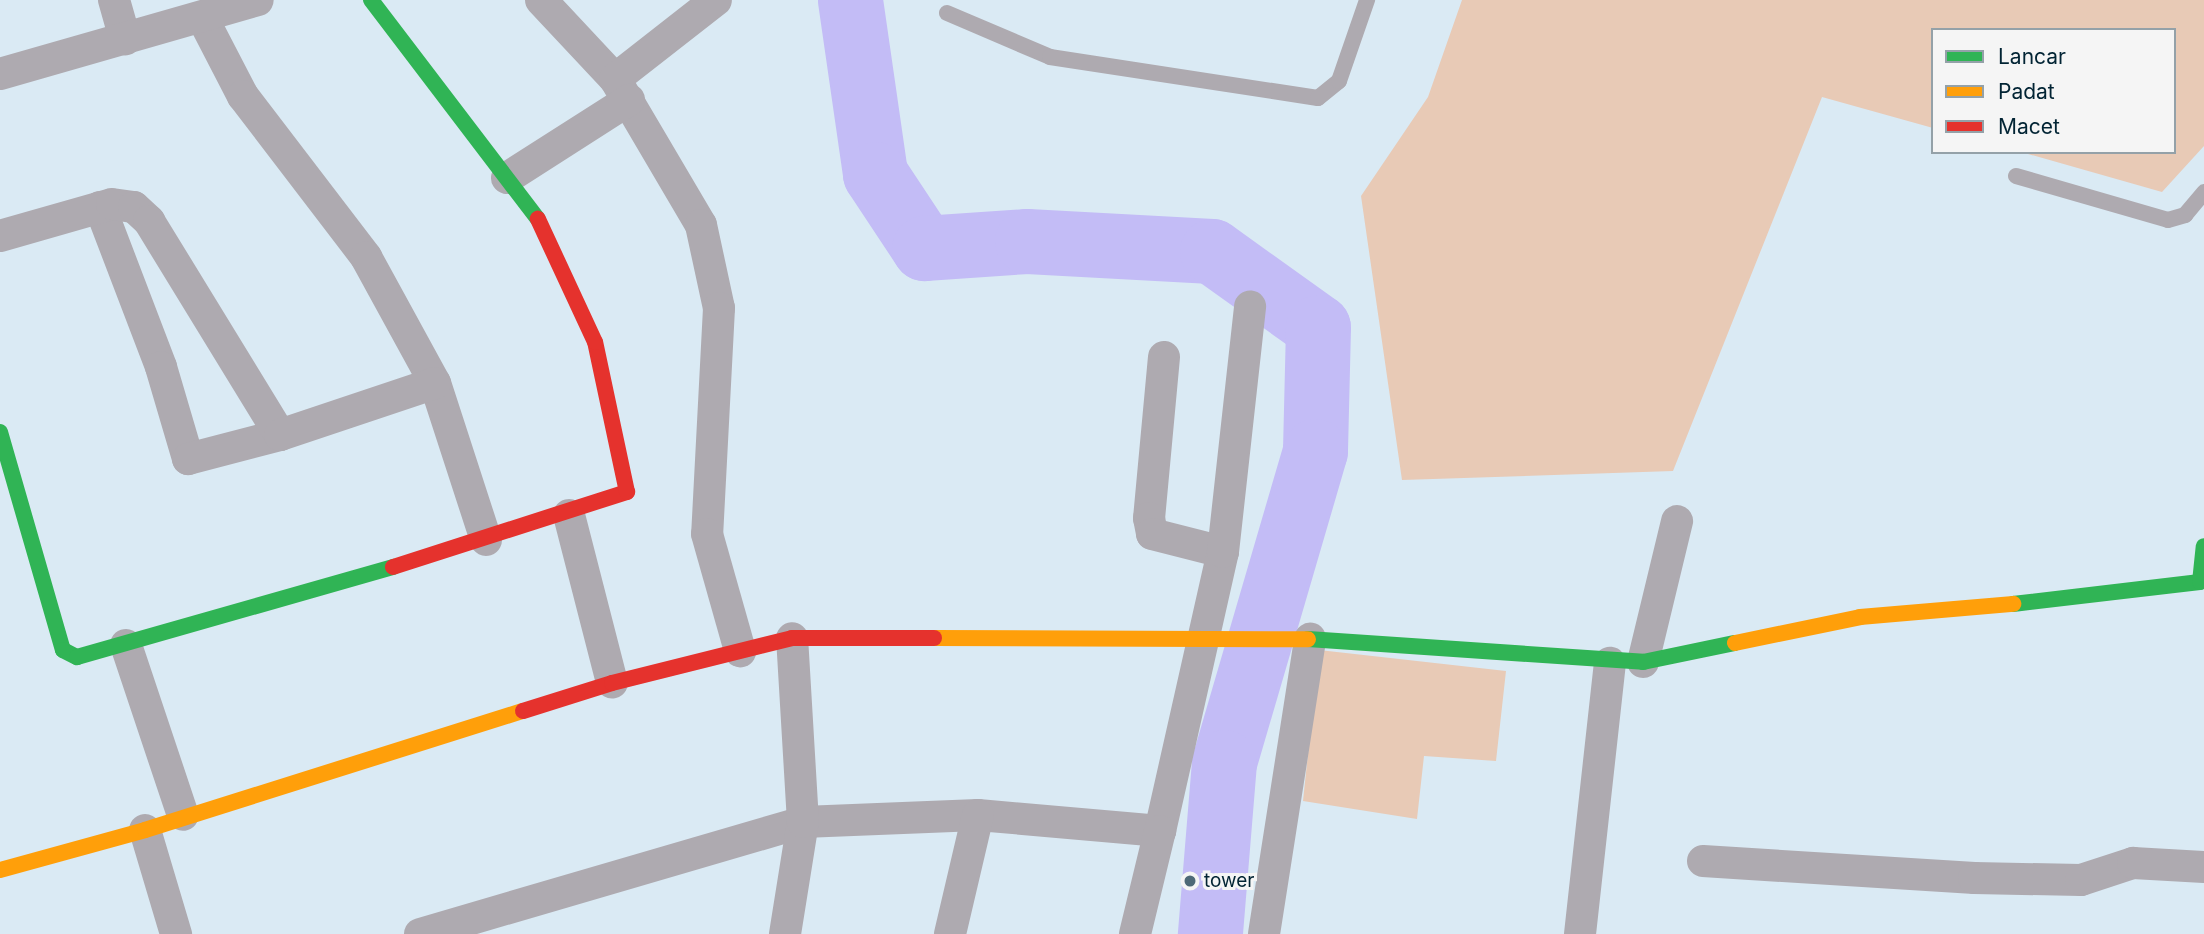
<!DOCTYPE html>
<html>
<head>
<meta charset="utf-8">
<style>
	body { margin:0 }
	#map { position:relative; width:2204px; height:934px; overflow:hidden; background:#daeaf4; font-family:Inter,sans-serif }
	div>[style] { position:absolute }
	.green>* { inset:0; background:#e8cab6 }
	.river>* { height:65px; margin:-32.5px; padding:0 32.5px; transform-origin:32.5px; border-radius:32.5px; background:#c3bcf6 }
	.lane>* { height:16px; margin:-8px; padding:0 8px; transform-origin:8px; border-radius:8px; background:#aeaab0 }
	.street>* { height:32px; margin:-16px; padding:0 16px; transform-origin:16px; border-radius:16px; background:#aeaab0 }
	.fast>* { height:16px; margin:-8px; padding:0 8px; transform-origin:8px; border-radius:8px; background:#30b455 }
	.slow>* { height:16px; margin:-8px; padding:0 8px; transform-origin:8px; border-radius:8px; background:#ff9f0a }
	.jam>* { height:16px; margin:-8px; padding:0 8px; transform-origin:8px; border-radius:8px; background:#e5322d }
	.dots>* { width:19px; height:19px; translate:-50% -50%; box-sizing:border-box; border:4px solid #f5f5f5; border-radius:50% }
	span { translate:-50% -50%; white-space:nowrap; text-align:center; line-height:1.15; -webkit-text-stroke:6px #f5f5f5; paint-order:stroke }
	.poi-label { font-size:19px; color:#022434 }
	.left { translate:0 -50%; text-align:left }
	.legend { position:absolute; left:1931px; top:28px; width:245px; height:126px; box-sizing:border-box; background:#f5f5f5; border:2px solid #94a1a8; margin:0; padding:9px 12px; list-style:none; font-size:21px; color:#022434 }
	.legend li { display:flex; align-items:center; gap:14px; height:35px }
	.legend b { width:35px; border:2px solid #94a1a8 }
</style>
</head>
<body>
<div id="map">
	<div class="green">
		<div style="clip-path:polygon(1462px 0,2204px 0,2204px 146px,2162px 192px,2021px 152px,2174px 152px,2174px 30px,1933px 30px,1933px 128px,1822px 97px,1673px 471px,1402px 480px,1361px 196px,1428px 97px)"></div>
		<div style="clip-path:polygon(1319px 650px,1506px 671px,1496px 761px,1424px 756px,1417px 819px,1303px 801px)"></div>
	</div>
	<div class="river">
		<div style="left:850px;top:0;width:176px;rotate:81.8deg"></div>
		<div style="left:875px;top:174px;width:89px;rotate:56.5deg"></div>
		<div style="left:924px;top:248px;width:103px;rotate:-3.9deg"></div>
		<div style="left:1027px;top:241px;width:185px;rotate:3.1deg"></div>
		<div style="left:1212px;top:251px;width:130px;rotate:35.6deg"></div>
		<div style="left:1318px;top:327px;width:124px;rotate:91.4deg"></div>
		<div style="left:1315px;top:451px;width:324px;rotate:106.3deg"></div>
		<div style="left:1224px;top:762px;width:173px;rotate:94.7deg"></div>
	</div>
	<div class="lane">
		<div style="left:947px;top:13px;width:112px;rotate:23.1deg"></div>
		<div style="left:1050px;top:57px;width:271px;rotate:8.7deg"></div>
		<div style="left:1318px;top:98px;width:27px;rotate:-39deg"></div>
		<div style="left:1339px;top:81px;width:86px;rotate:-70.9deg"></div>
		<div style="left:2016px;top:176px;width:158px;rotate:16.1deg"></div>
		<div style="left:2168px;top:220px;width:18px;rotate:-16deg"></div>
		<div style="left:2185px;top:215px;width:30px;rotate:-50deg"></div>
	</div>
	<div class="street">
		<div style="left:114px;top:0;width:41px;rotate:74.2deg"></div>
		<div style="left:541px;top:0;width:108px;rotate:46.9deg"></div>
		<div style="left:615px;top:79px;width:169px;rotate:59.5deg"></div>
		<div style="left:701px;top:225px;width:85px;rotate:77.8deg"></div>
		<div style="left:719px;top:308px;width:226px;rotate:93deg"></div>
		<div style="left:707px;top:534px;width:122px;rotate:74.2deg"></div>
		<div style="left:202px;top:17px;width:89px;rotate:62.6deg"></div>
		<div style="left:243px;top:96px;width:203px;rotate:52.6deg"></div>
		<div style="left:366px;top:257px;width:144px;rotate:61.3deg"></div>
		<div style="left:435px;top:383px;width:165px;rotate:72deg"></div>
		<div style="left:0;top:74px;width:268px;rotate:-16deg"></div>
		<div style="left:615px;top:79px;width:128px;rotate:-38deg"></div>
		<div style="left:507px;top:178px;width:145px;rotate:-32.6deg"></div>
		<div style="left:100px;top:207px;width:171px;rotate:69.1deg"></div>
		<div style="left:161px;top:367px;width:96px;rotate:73.6deg"></div>
		<div style="left:188px;top:459px;width:95px;rotate:-14.6deg"></div>
		<div style="left:0;top:236px;width:116px;rotate:-15.9deg"></div>
		<div style="left:112px;top:204px;width:22px;rotate:8deg"></div>
		<div style="left:134px;top:207px;width:21px;rotate:43deg"></div>
		<div style="left:149px;top:221px;width:251px;rotate:58.5deg"></div>
		<div style="left:280px;top:435px;width:163px;rotate:-18.5deg"></div>
		<div style="left:1164px;top:357px;width:162px;rotate:95.3deg"></div>
		<div style="left:1149px;top:518px;width:16px;rotate:79deg"></div>
		<div style="left:1152px;top:534px;width:73px;rotate:14.2deg"></div>
		<div style="left:569px;top:515px;width:173px;rotate:75.6deg"></div>
		<div style="left:126px;top:645px;width:179px;rotate:71.5deg"></div>
		<div style="left:1643px;top:662px;width:145px;rotate:-76.4deg"></div>
		<div style="left:145px;top:830px;width:109px;rotate:73.4deg"></div>
		<div style="left:1703px;top:861px;width:272px;rotate:3.6deg"></div>
		<div style="left:1974px;top:878px;width:107px;rotate:1.1deg"></div>
		<div style="left:2081px;top:880px;width:55px;rotate:-18.1deg"></div>
		<div style="left:2133px;top:863px;width:71px;rotate:3.2deg"></div>
		<div style="left:420px;top:934px;width:399px;rotate:-16.3deg"></div>
		<div style="left:803px;top:822px;width:175px;rotate:-2.3deg"></div>
		<div style="left:978px;top:815px;width:183px;rotate:5deg"></div>
		<div style="left:1160px;top:831px;width:286px;rotate:-77.3deg"></div>
		<div style="left:1223px;top:552px;width:247px;rotate:-83.7deg"></div>
		<div style="left:785px;top:934px;width:113px;rotate:-80.9deg"></div>
		<div style="left:803px;top:822px;width:184px;rotate:-93.4deg"></div>
		<div style="left:950px;top:934px;width:122px;rotate:-76.8deg"></div>
		<div style="left:1135px;top:934px;width:106px;rotate:-76.4deg"></div>
		<div style="left:1264px;top:934px;width:299px;rotate:-81.1deg"></div>
		<div style="left:1580px;top:934px;width:273px;rotate:-83.7deg"></div>
	</div>
	<div class="fast">
		<div style="left:371px;top:0;width:275px;rotate:52.7deg"></div>
		<div style="left:0;top:432px;width:227px;rotate:73.9deg"></div>
		<div style="left:63px;top:650px;width:16px;rotate:27deg"></div>
		<div style="left:77px;top:657px;width:329px;rotate:-15.9deg"></div>
		<div style="left:2013px;top:604px;width:188px;rotate:-6.7deg"></div>
		<div style="left:2200px;top:582px;width:36px;rotate:-84deg"></div>
		<div style="left:1308px;top:639px;width:336px;rotate:3.9deg"></div>
		<div style="left:1643px;top:662px;width:94px;rotate:-11.7deg"></div>
	</div>
	<div class="slow">
		<div style="left:934px;top:638px;width:374px;rotate:0.2deg"></div>
		<div style="left:1735px;top:643px;width:128px;rotate:-11.7deg"></div>
		<div style="left:1860px;top:617px;width:154px;rotate:-4.9deg"></div>
		<div style="left:0;top:870px;width:150px;rotate:-15.4deg"></div>
		<div style="left:145px;top:830px;width:396px;rotate:-17.5deg"></div>
	</div>
	<div class="jam">
		<div style="left:393px;top:567px;width:246px;rotate:-17.8deg"></div>
		<div style="left:627px;top:492px;width:153px;rotate:-102deg"></div>
		<div style="left:595px;top:342px;width:136px;rotate:-114.9deg"></div>
		<div style="left:523px;top:711px;width:93px;rotate:-17.5deg"></div>
		<div style="left:612px;top:683px;width:186px;rotate:-14deg"></div>
		<div style="left:792px;top:638px;width:142px"></div>
	</div>
	<div class="dots">
		<div style="left:1190px;top:881px;background:#4e6977"></div>
	</div>
	<div class="poi-label">
		<span class="left" style="left:1204px;top:881px">tower</span>
	</div>
	<ul class="legend">
	<li><b style="height:9px;background:#30b455"></b>Lancar</li>
	<li><b style="height:9px;background:#ff9f0a"></b>Padat</li>
	<li><b style="height:9px;background:#e5322d"></b>Macet</li>
	</ul>
</div>
</body>
</html>
